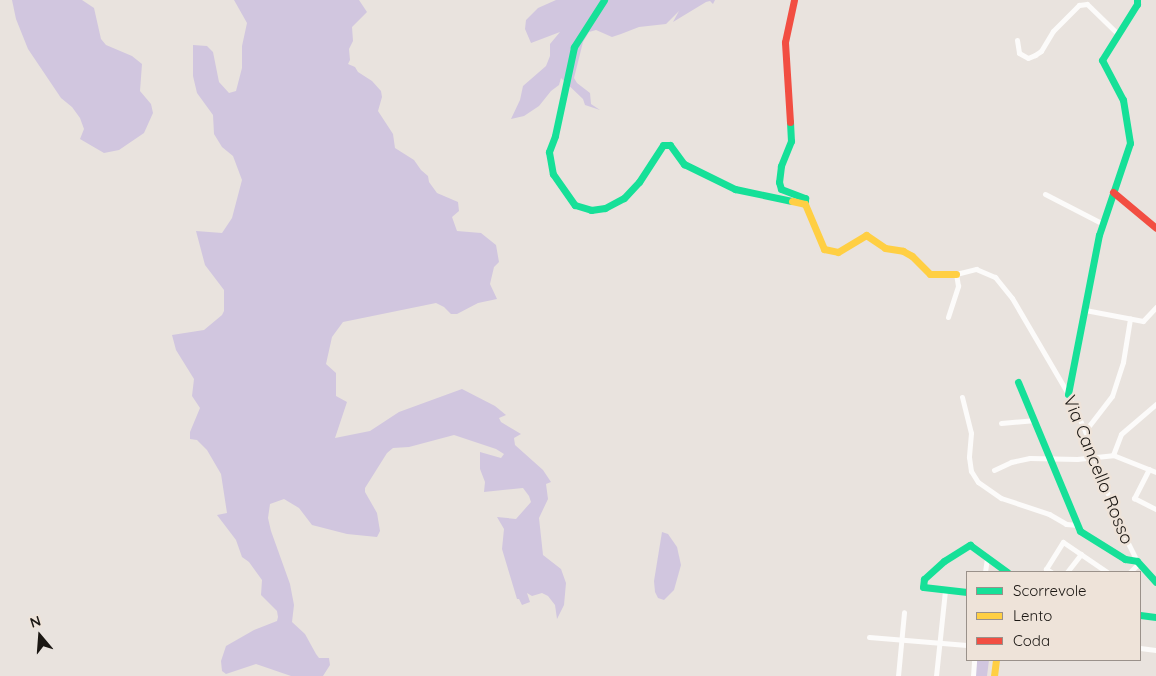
<!DOCTYPE html>
<html>
<head>
<meta charset="utf-8">
<style>
	body { margin:0 }
	#map { position:relative; width:1156px; height:676px; overflow:hidden; background:#e9e3de; font-family:Quicksand,sans-serif }
	div>[style] { position:absolute }
	.green>* { inset:0; background:#d1c6df }
	.street>* { height:5px; margin:-2.5px; padding:0 2.5px; transform-origin:2.5px; border-radius:2.5px; background:#fcfbfa }
	.fast>* { height:7px; margin:-3.5px; padding:0 3.5px; transform-origin:3.5px; border-radius:3.5px; background:#16e098 }
	.slow>* { height:7px; margin:-3.5px; padding:0 3.5px; transform-origin:3.5px; border-radius:3.5px; background:#ffcf43 }
	.jam>* { height:7px; margin:-3.5px; padding:0 3.5px; transform-origin:3.5px; border-radius:3.5px; background:#f24e42 }
	span { translate:-50% -50%; white-space:nowrap; text-align:center; line-height:1.15; -webkit-text-stroke:5px #eee3d9; paint-order:stroke }
	.street-label { font-size:18px; color:#1b1713 }
	.legend { position:absolute; left:966px; top:571px; width:175px; height:90px; box-sizing:border-box; background:#eee3d9; border:1px solid #9a918a; margin:0; padding:6px 9px; list-style:none; font-size:15px; color:#1b1713 }
	.legend li { display:flex; align-items:center; gap:10px; height:25px }
	.legend b { width:25px; border:1px solid #9a918a }
	.north { position:absolute; left:15px; top:611px; width:50px; height:50px; -webkit-text-stroke:4px #eee3d9; paint-order:stroke; rotate:342deg; font-size:14px; font-weight:700; line-height:20px; text-align:center; color:#1b1713 }
	.north::after { content:''; display:block; margin:auto; width:18px; height:22px; background:#1b1713; clip-path:polygon(50% 0,100% 100%,50% 72%,0 100%) }
</style>
</head>
<body>
<div id="map">
	<div class="green">
		<div style="clip-path:polygon(12px 0,82px 0,94px 8px,101px 39px,106px 45px,132px 56px,142px 64px,140px 91px,151px 104px,153px 113px,144px 133px,119px 150px,104px 153px,80px 139px,84px 129px,80px 118px,72px 107px,61px 98px,28px 49px,16px 19px)"></div>
		<div style="clip-path:polygon(234px 0,359px 0,367px 12px,352px 27px,353px 41px,349px 49px,350px 60px,348px 64px,355px 67px,358px 72px,372px 81px,381px 91px,382px 97px,378px 111px,393px 134px,395px 148px,414px 160px,421px 170px,428px 176px,429px 182px,437px 193px,458px 202px,459px 211px,452px 217px,457px 231px,481px 233px,496px 245px,499px 262px,494px 267px,490px 284px,497px 299px,478px 303px,457px 314px,451px 314px,444px 307px,436px 303px,343px 322px,332px 337px,326px 364px,336px 373px,336px 396px,347px 402px,335px 438px,370px 431px,399px 412px,462px 389px,495px 406px,506px 415px,499px 418px,501px 422px,521px 434px,514px 438px,515px 445px,543px 470px,551px 482px,546px 484px,548px 499px,539px 518px,543px 555px,561px 569px,566px 583px,564px 605px,557px 619px,555px 605px,548px 596px,542px 593px,532px 596px,527px 593px,530px 602px,522px 605px,519px 599px,517px 599px,502px 549px,504px 529px,497px 517px,516px 519px,531px 502px,529px 496px,523px 488px,484px 492px,485px 482px,480px 469px,480px 452px,501px 458px,504px 454px,496px 449px,454px 435px,409px 447px,393px 448px,387px 453px,365px 488px,365px 492px,377px 513px,380px 531px,377px 537px,347px 534px,312px 525px,299px 508px,284px 499px,270px 504px,268px 518px,271px 531px,290px 584px,294px 605px,292px 622px,305px 634px,316px 654px,319px 658px,329px 658px,330px 665px,323px 676px,291px 676px,256px 664px,226px 674px,222px 671px,221px 661px,226px 646px,254px 630px,277px 621px,278px 617px,277px 611px,261px 595px,262px 580px,249px 562px,242px 557px,236px 540px,217px 515px,227px 513px,221px 474px,207px 450px,197px 440px,190px 439px,190px 432px,200px 408px,192px 396px,194px 379px,176px 350px,172px 335px,204px 330px,222px 315px,224px 311px,224px 290px,205px 265px,196px 231px,222px 233px,232px 218px,242px 180px,233px 156px,222px 147px,214px 134px,213px 115px,197px 93px,193px 76px,193px 45px,207px 46px,213px 52px,219px 82px,229px 93px,236px 91px,242px 68px,242px 46px,247px 23px)"></div>
		<div style="clip-path:polygon(556px 0,715px 0,713px 4px,710px 1px,706px 2px,673px 22px,679px 11px,666px 24px,639px 27px,621px 34px,612px 37px,596px 30px,589px 32px,583px 42px,574px 78px,577px 83px,590px 93px,591px 104px,600px 110px,585px 105px,583px 99px,561px 78px,559px 85px,551px 91px,539px 106px,524px 116px,511px 119px,520px 100px,523px 86px,546px 66px,550px 56px,550px 44px,560px 32px,531px 43px,525px 29px,526px 20px,538px 8px)"></div>
		<div style="clip-path:polygon(662px 532px,668px 534px,677px 547px,681px 565px,674px 590px,664px 600px,658px 598px,655px 592px,654px 581px)"></div>
		<div style="clip-path:polygon(977px 660px,989px 660px,987px 676px,975px 676px)"></div>
	</div>
	<div class="street">
		<div style="left:1017px;top:40px;width:13px;rotate:81deg"></div>
		<div style="left:1019px;top:53px;width:10px;rotate:29deg"></div>
		<div style="left:1028px;top:58px;width:8px;rotate:-23deg"></div>
		<div style="left:1035px;top:55px;width:7px;rotate:-34deg"></div>
		<div style="left:1041px;top:51px;width:23px;rotate:-59deg"></div>
		<div style="left:1053px;top:31px;width:37px;rotate:-45deg"></div>
		<div style="left:1079px;top:5px;width:8px;rotate:-7deg"></div>
		<div style="left:1087px;top:4px;width:43px;rotate:44.1deg"></div>
		<div style="left:1045px;top:194px;width:65px;rotate:27.3deg"></div>
		<div style="left:1085px;top:310px;width:59px;rotate:10.7deg"></div>
		<div style="left:1143px;top:321px;width:19px;rotate:-47deg"></div>
		<div style="left:948px;top:317px;width:33px;rotate:-72deg"></div>
		<div style="left:958px;top:286px;width:12px;rotate:-99deg"></div>
		<div style="left:956px;top:274px;width:21px;rotate:-14deg"></div>
		<div style="left:976px;top:269px;width:21px;rotate:23deg"></div>
		<div style="left:995px;top:277px;width:27px;rotate:51deg"></div>
		<div style="left:1012px;top:298px;width:111px;rotate:59.7deg"></div>
		<div style="left:1068px;top:394px;width:41px;rotate:65.3deg"></div>
		<div style="left:1085px;top:431px;width:100px;rotate:70.1deg"></div>
		<div style="left:1119px;top:525px;width:40px;rotate:63.4deg"></div>
		<div style="left:962px;top:397px;width:37px;rotate:76deg"></div>
		<div style="left:971px;top:433px;width:24px;rotate:95deg"></div>
		<div style="left:969px;top:457px;width:14px;rotate:82deg"></div>
		<div style="left:971px;top:471px;width:13px;rotate:58deg"></div>
		<div style="left:978px;top:482px;width:28px;rotate:35deg"></div>
		<div style="left:1001px;top:498px;width:51px;rotate:18.4deg"></div>
		<div style="left:1049px;top:514px;width:20px;rotate:30deg"></div>
		<div style="left:1066px;top:524px;width:12px;rotate:5deg"></div>
		<div style="left:1001px;top:423px;width:32px;rotate:-5deg"></div>
		<div style="left:1085px;top:431px;width:44px;rotate:-52.4deg"></div>
		<div style="left:1112px;top:396px;width:36px;rotate:-72deg"></div>
		<div style="left:1123px;top:362px;width:44px;rotate:-80.8deg"></div>
		<div style="left:1113px;top:455px;width:22px;rotate:-69deg"></div>
		<div style="left:1121px;top:434px;width:46px;rotate:-40.6deg"></div>
		<div style="left:1149px;top:469px;width:33px;rotate:117deg"></div>
		<div style="left:1134px;top:498px;width:25px;rotate:27deg"></div>
		<div style="left:994px;top:470px;width:19px;rotate:-25deg"></div>
		<div style="left:1011px;top:462px;width:19px;rotate:-12deg"></div>
		<div style="left:1030px;top:458px;width:47px;rotate:1.2deg"></div>
		<div style="left:1077px;top:459px;width:36px;rotate:-6deg"></div>
		<div style="left:1113px;top:455px;width:46px;rotate:21.6deg"></div>
		<div style="left:985px;top:572px;width:15px;rotate:-82deg"></div>
		<div style="left:1051px;top:572px;width:6px;rotate:-149deg"></div>
		<div style="left:1046px;top:569px;width:32px;rotate:-58deg"></div>
		<div style="left:1063px;top:542px;width:53px;rotate:34.3deg"></div>
		<div style="left:1067px;top:572px;width:23px;rotate:-52deg"></div>
		<div style="left:1130px;top:572px;width:13px;rotate:-45deg"></div>
		<div style="left:869px;top:637px;width:98px;rotate:4.7deg"></div>
		<div style="left:1140px;top:648px;width:16px;rotate:7deg"></div>
		<div style="left:898px;top:676px;width:64px;rotate:-84.6deg"></div>
		<div style="left:936px;top:676px;width:86px;rotate:-84deg"></div>
		<div style="left:973px;top:676px;width:16px;rotate:-86deg"></div>
	</div>
	<div class="fast">
		<div style="left:604px;top:0;width:56px;rotate:122.6deg"></div>
		<div style="left:574px;top:47px;width:91px;rotate:102.1deg"></div>
		<div style="left:555px;top:136px;width:17px;rotate:111deg"></div>
		<div style="left:549px;top:152px;width:22px;rotate:80deg"></div>
		<div style="left:553px;top:174px;width:38px;rotate:55deg"></div>
		<div style="left:575px;top:205px;width:17px;rotate:17deg"></div>
		<div style="left:591px;top:210px;width:14px;rotate:-8deg"></div>
		<div style="left:605px;top:208px;width:21px;rotate:-28deg"></div>
		<div style="left:624px;top:198px;width:22px;rotate:-47deg"></div>
		<div style="left:639px;top:182px;width:44px;rotate:-57deg"></div>
		<div style="left:663px;top:145px;width:7px"></div>
		<div style="left:670px;top:145px;width:24px;rotate:54deg"></div>
		<div style="left:684px;top:164px;width:57px;rotate:26.1deg"></div>
		<div style="left:735px;top:189px;width:58px;rotate:11.9deg"></div>
		<div style="left:790px;top:122px;width:19px;rotate:87deg"></div>
		<div style="left:791px;top:141px;width:27px;rotate:112deg"></div>
		<div style="left:781px;top:166px;width:16px;rotate:97deg"></div>
		<div style="left:779px;top:182px;width:7px;rotate:74deg"></div>
		<div style="left:781px;top:189px;width:26px;rotate:21deg"></div>
		<div style="left:805px;top:198px;width:6px;rotate:90deg"></div>
		<div style="left:1018px;top:382px;width:161px;rotate:67.4deg"></div>
		<div style="left:1080px;top:531px;width:53px;rotate:31.9deg"></div>
		<div style="left:1125px;top:559px;width:12px;rotate:9deg"></div>
		<div style="left:1137px;top:561px;width:28px;rotate:48deg"></div>
		<div style="left:1068px;top:394px;width:162px;rotate:-79deg"></div>
		<div style="left:1099px;top:235px;width:97px;rotate:-71.4deg"></div>
		<div style="left:1130px;top:143px;width:44px;rotate:-99.2deg"></div>
		<div style="left:1123px;top:100px;width:45px;rotate:-117.7deg"></div>
		<div style="left:1102px;top:60px;width:66px;rotate:-58deg"></div>
		<div style="left:1137px;top:4px;width:4px;rotate:-90deg"></div>
		<div style="left:967px;top:592px;width:44px;rotate:-173.5deg"></div>
		<div style="left:923px;top:587px;width:8px;rotate:-83deg"></div>
		<div style="left:924px;top:579px;width:27px;rotate:-42deg"></div>
		<div style="left:944px;top:561px;width:31px;rotate:-32deg"></div>
		<div style="left:970px;top:545px;width:46px;rotate:36.1deg"></div>
		<div style="left:1140px;top:615px;width:16px;rotate:7deg"></div>
	</div>
	<div class="slow">
		<div style="left:792px;top:201px;width:13px;rotate:13deg"></div>
		<div style="left:805px;top:204px;width:49px;rotate:67.1deg"></div>
		<div style="left:824px;top:249px;width:14px;rotate:12deg"></div>
		<div style="left:838px;top:252px;width:33px;rotate:-31deg"></div>
		<div style="left:866px;top:235px;width:23px;rotate:34deg"></div>
		<div style="left:885px;top:248px;width:18px;rotate:9deg"></div>
		<div style="left:903px;top:251px;width:10px;rotate:29deg"></div>
		<div style="left:912px;top:256px;width:25px;rotate:45deg"></div>
		<div style="left:930px;top:274px;width:26px"></div>
		<div style="left:994px;top:676px;width:16px;rotate:-83deg"></div>
	</div>
	<div class="jam">
		<div style="left:790px;top:122px;width:80px;rotate:-93.6deg"></div>
		<div style="left:785px;top:42px;width:43px;rotate:-77.9deg"></div>
		<div style="left:1113px;top:192px;width:56px;rotate:39.9deg"></div>
	</div>
	<div class="street-label">
		<span style="left:1098px;top:470px;rotate:68deg">Via Cancello Rosso</span>
	</div>
	<ul class="legend">
	<li><b style="height:6px;background:#16e098"></b>Scorrevole</li>
	<li><b style="height:6px;background:#ffcf43"></b>Lento</li>
	<li><b style="height:6px;background:#f24e42"></b>Coda</li>
	</ul>
	<div class="north">N</div>
</div>
</body>
</html>
